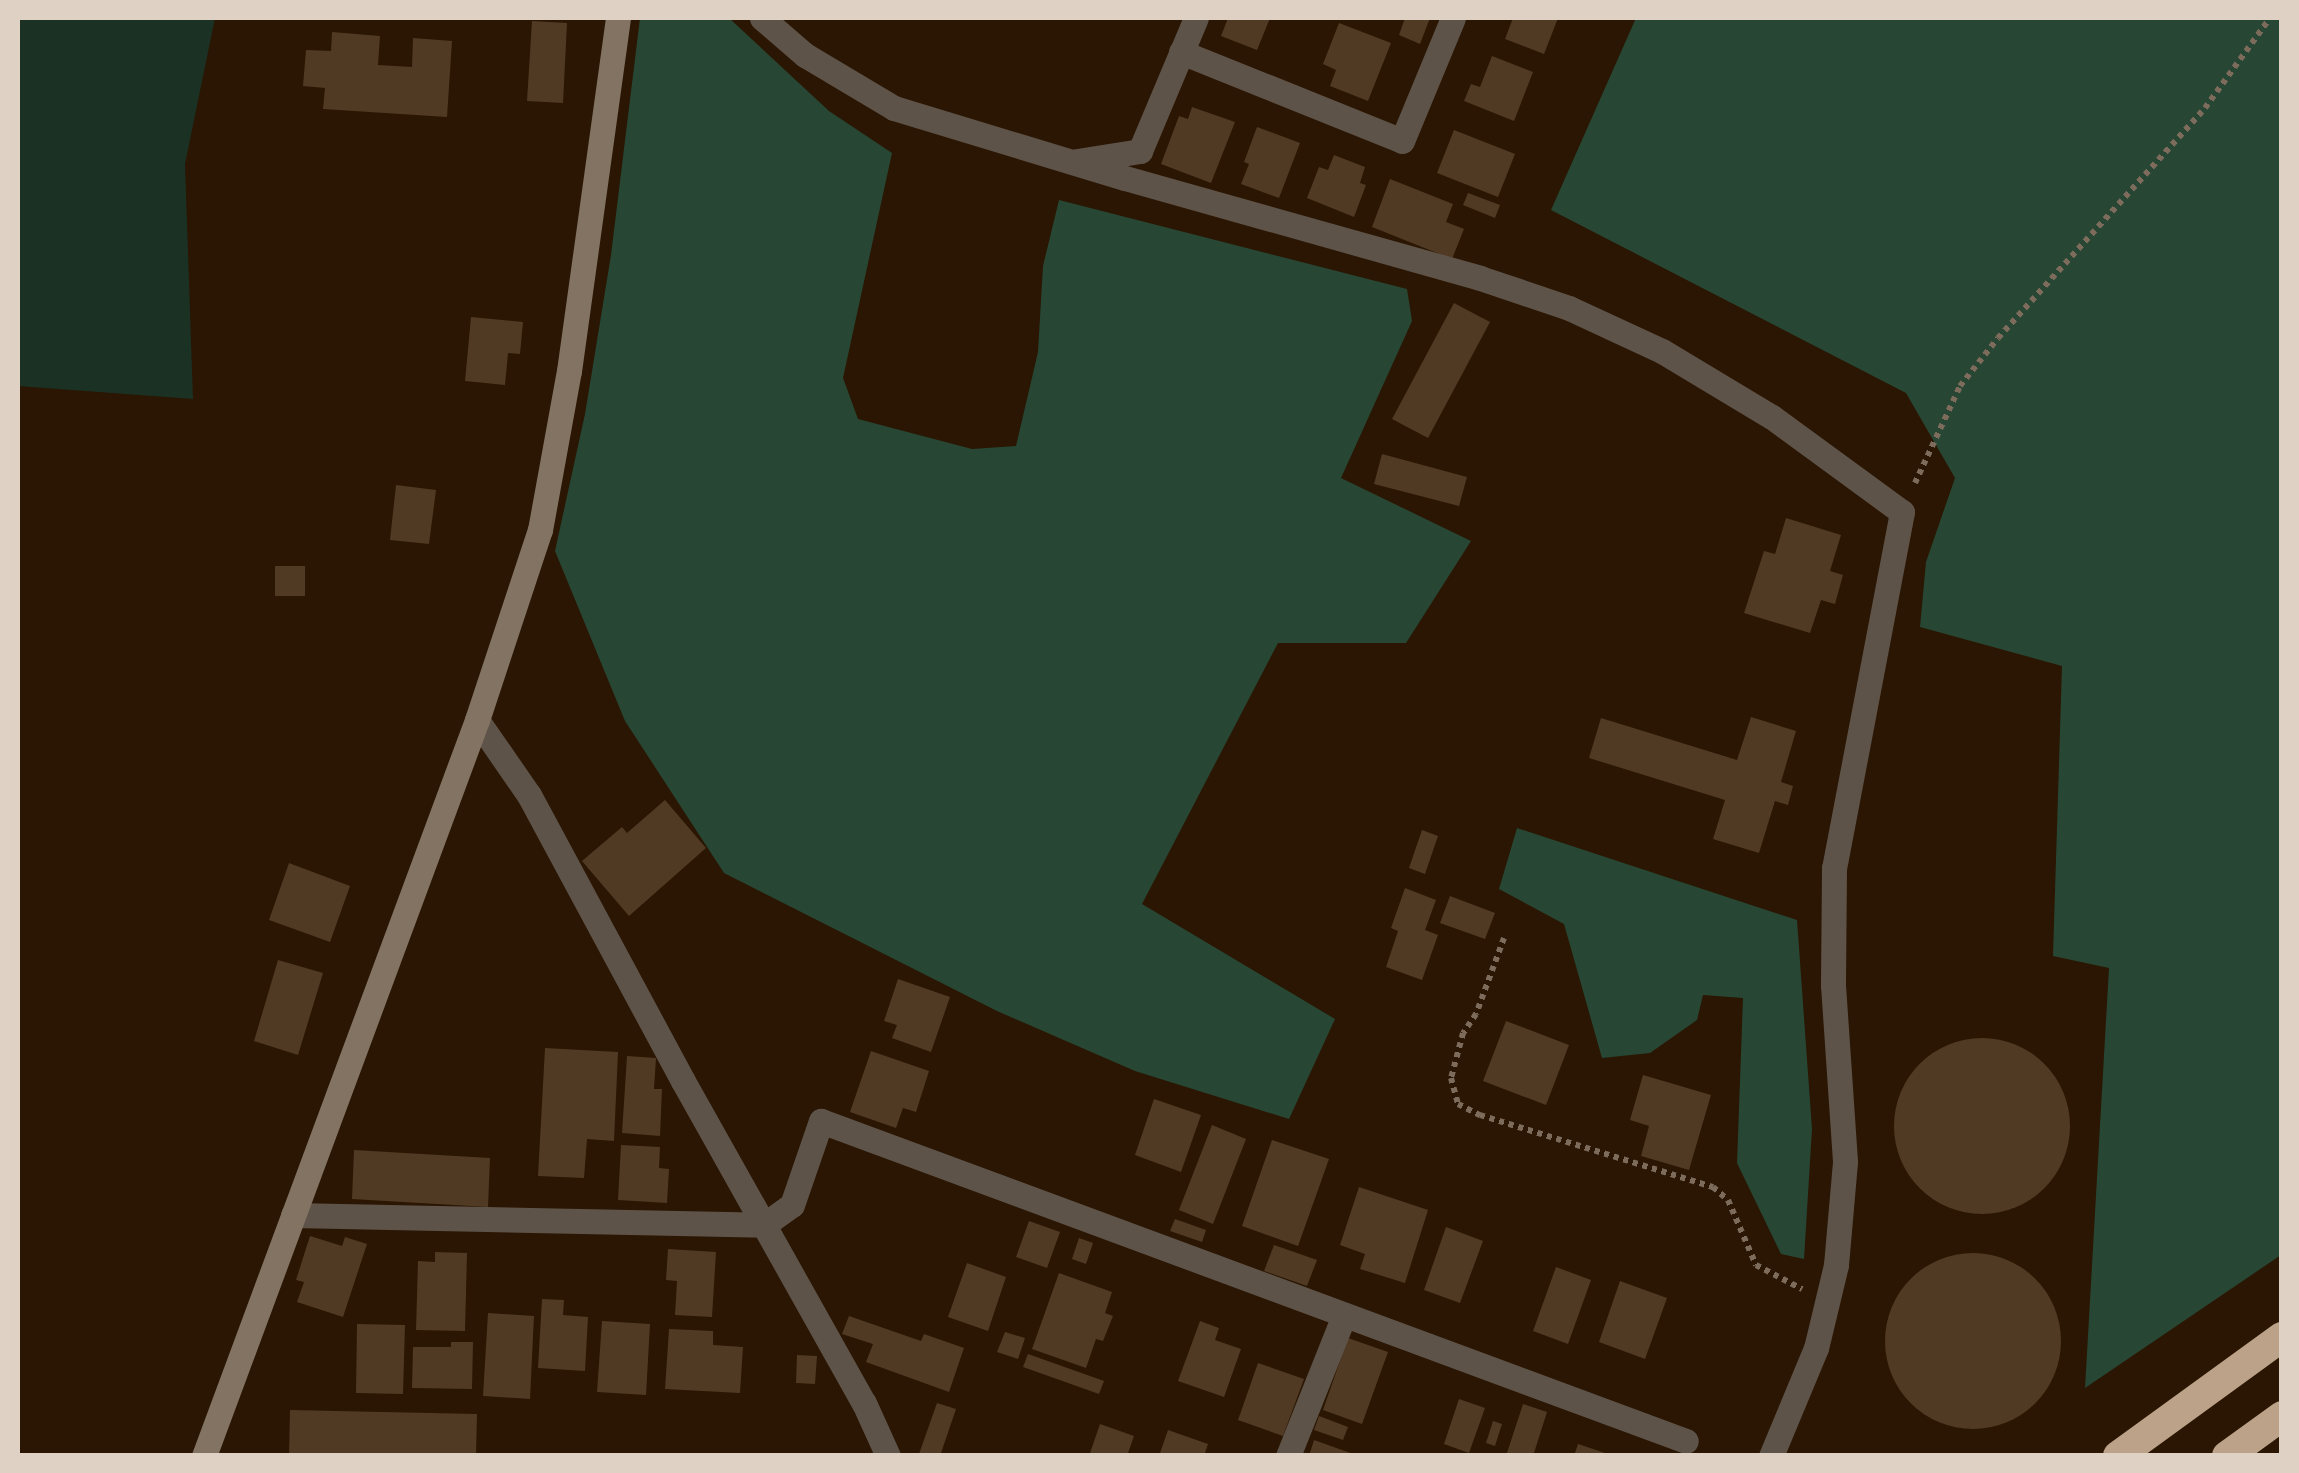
<!DOCTYPE html>
<html>
<head>
<meta charset="utf-8">
<style>
	body { margin:0 }
	#map { position:relative; width:2299px; height:1473px; overflow:hidden; background:#2a1602; font-family:"Fira Sans",sans-serif }
	div>[style] { position:absolute }
	.green>* { inset:0; background:#1b3124 }
	.forest>* { inset:0; background:#274734 }
	.building>* { inset:0; background:#513a24 }
	.round { border-radius:50% }
	.path>* { height:6px; margin-top:-3px; transform-origin:0; background:repeating-linear-gradient(90deg,#7d6c5b 0 5px,transparent 0 10px) }
	.street>* { height:25px; margin:-12.5px; padding:0 12.5px; transform-origin:12.5px; border-radius:12.5px; background:#5e5349 }
	.secondary>* { height:25px; margin:-12.5px; padding:0 12.5px; transform-origin:12.5px; border-radius:12.5px; background:#837363 }
	.highway>* { height:30px; margin:-15px; padding:0 15px; transform-origin:15px; border-radius:15px; background:#bba288 }
	span { translate:-50% -50%; white-space:nowrap; text-align:center; line-height:1.15; -webkit-text-stroke:9px #0c0501; paint-order:stroke }
	.frame { position:absolute; inset:0; border:20px solid #dfd1c4; pointer-events:none }
</style>
</head>
<body>
<div id="map">
	<div class="green">
		<div style="clip-path:polygon(18px 18px,215px 18px,185px 164px,193px 399px,18px 386px)"></div>
	</div>
	<div class="forest">
		<div style="clip-path:polygon(640px 18px,729px 18px,829px 111px,892px 153px,843px 378px,858px 419px,972px 449px,1016px 446px,1038px 352px,1043px 266px,1059px 200px,1407px 289px,1412px 321px,1341px 478px,1471px 541px,1406px 643px,1278px 643px,1142px 904px,1335px 1019px,1289px 1119px,1135px 1071px,997px 1011px,724px 873px,625px 721px,555px 551px,585px 414px,611px 255px)"></div>
		<div style="clip-path:polygon(1636px 18px,2281px 18px,2281px 1255px,2085px 1388px,2109px 968px,2053px 956px,2062px 666px,1920px 627px,1926px 562px,1955px 478px,1906px 393px,1551px 210px)"></div>
		<div style="clip-path:polygon(1517px 828px,1797px 920px,1812px 1129px,1804px 1259px,1781px 1254px,1737px 1163px,1743px 998px,1703px 995px,1697px 1020px,1650px 1053px,1602px 1058px,1564px 924px,1499px 889px)"></div>
	</div>
	<div class="building">
		<div style="clip-path:polygon(1228px 18px,1270px 18px,1257px 50px,1221px 36px)"></div>
		<div style="clip-path:polygon(1405px 18px,1430px 18px,1420px 44px,1399px 35px)"></div>
		<div style="clip-path:polygon(1513px 18px,1558px 18px,1544px 54px,1505px 39px)"></div>
		<div style="clip-path:polygon(532px 21px,567px 23px,563px 103px,527px 101px)"></div>
		<div style="clip-path:polygon(1339px 23px,1391px 43px,1368px 101px,1330px 86px,1336px 70px,1323px 64px)"></div>
		<div style="clip-path:polygon(332px 32px,380px 36px,378px 65px,412px 67px,413px 38px,452px 41px,447px 117px,323px 109px,325px 88px,303px 86px,306px 50px,331px 51px)"></div>
		<div style="clip-path:polygon(1492px 56px,1533px 72px,1514px 121px,1464px 101px,1471px 84px,1480px 87px)"></div>
		<div style="clip-path:polygon(1192px 107px,1235px 122px,1211px 183px,1161px 164px,1179px 116px,1188px 119px)"></div>
		<div style="clip-path:polygon(1257px 127px,1300px 143px,1279px 198px,1241px 184px,1249px 164px,1244px 162px)"></div>
		<div style="clip-path:polygon(1454px 130px,1515px 154px,1498px 197px,1437px 173px)"></div>
		<div style="clip-path:polygon(1334px 155px,1365px 167px,1360px 183px,1366px 185px,1354px 217px,1307px 198px,1319px 167px,1328px 170px)"></div>
		<div style="clip-path:polygon(1390px 179px,1453px 204px,1446px 222px,1464px 229px,1452px 259px,1372px 227px)"></div>
		<div style="clip-path:polygon(1468px 193px,1500px 205px,1495px 218px,1463px 205px)"></div>
		<div style="clip-path:polygon(1454px 303px,1490px 322px,1428px 438px,1392px 419px)"></div>
		<div style="clip-path:polygon(471px 317px,523px 322px,520px 354px,508px 353px,505px 385px,465px 381px)"></div>
		<div style="clip-path:polygon(1382px 454px,1467px 477px,1459px 506px,1374px 484px)"></div>
		<div style="clip-path:polygon(396px 485px,436px 490px,429px 544px,390px 540px)"></div>
		<div style="clip-path:polygon(1786px 518px,1841px 535px,1830px 571px,1843px 575px,1835px 604px,1821px 600px,1810px 633px,1744px 613px,1764px 551px,1775px 554px)"></div>
		<div style="clip-path:polygon(275px 566px,305px 566px,305px 596px,275px 596px)"></div>
		<div style="clip-path:polygon(1751px 717px,1796px 731px,1781px 782px,1793px 786px,1788px 805px,1775px 801px,1759px 853px,1713px 839px,1725px 800px,1589px 758px,1601px 718px,1737px 760px)"></div>
		<div style="clip-path:polygon(665px 800px,706px 848px,629px 916px,582px 861px,622px 827px,627px 833px)"></div>
		<div style="clip-path:polygon(1422px 830px,1438px 836px,1425px 874px,1409px 868px)"></div>
		<div style="clip-path:polygon(289px 863px,350px 886px,330px 942px,269px 920px)"></div>
		<div style="clip-path:polygon(1405px 888px,1436px 900px,1425px 930px,1438px 935px,1422px 980px,1386px 967px,1398px 931px,1391px 928px)"></div>
		<div style="clip-path:polygon(1450px 896px,1495px 913px,1485px 939px,1440px 923px)"></div>
		<div style="clip-path:polygon(278px 960px,323px 973px,298px 1055px,254px 1041px)"></div>
		<div style="clip-path:polygon(898px 979px,950px 997px,931px 1052px,892px 1038px,897px 1025px,884px 1021px)"></div>
		<div style="clip-path:polygon(1506px 1021px,1569px 1045px,1546px 1105px,1483px 1081px)"></div>
		<div class="round" style="left:1894px;top:1038px;width:176px;height:176px"></div>
		<div style="clip-path:polygon(545px 1048px,618px 1052px,614px 1141px,587px 1139px,584px 1178px,538px 1176px)"></div>
		<div style="clip-path:polygon(871px 1051px,929px 1071px,916px 1112px,903px 1108px,896px 1128px,850px 1112px)"></div>
		<div style="clip-path:polygon(627px 1056px,656px 1058px,654px 1089px,662px 1089px,660px 1136px,622px 1133px)"></div>
		<div style="clip-path:polygon(1643px 1075px,1711px 1095px,1689px 1170px,1641px 1156px,1649px 1126px,1630px 1120px)"></div>
		<div style="clip-path:polygon(1154px 1099px,1201px 1115px,1181px 1172px,1135px 1155px)"></div>
		<div style="clip-path:polygon(1212px 1125px,1246px 1139px,1213px 1224px,1179px 1210px)"></div>
		<div style="clip-path:polygon(1272px 1140px,1329px 1159px,1298px 1246px,1242px 1226px)"></div>
		<div style="clip-path:polygon(621px 1145px,660px 1147px,659px 1168px,669px 1169px,667px 1203px,618px 1200px)"></div>
		<div style="clip-path:polygon(354px 1150px,490px 1158px,488px 1207px,352px 1199px)"></div>
		<div style="clip-path:polygon(1359px 1187px,1428px 1210px,1405px 1283px,1360px 1269px,1365px 1254px,1340px 1245px)"></div>
		<div style="clip-path:polygon(1175px 1219px,1206px 1230px,1202px 1242px,1170px 1231px)"></div>
		<div style="clip-path:polygon(1029px 1221px,1060px 1232px,1047px 1268px,1016px 1257px)"></div>
		<div style="clip-path:polygon(1446px 1227px,1483px 1241px,1460px 1303px,1424px 1290px)"></div>
		<div style="clip-path:polygon(310px 1236px,342px 1246px,345px 1237px,367px 1244px,343px 1317px,297px 1302px,304px 1282px,296px 1280px)"></div>
		<div style="clip-path:polygon(1079px 1238px,1093px 1243px,1086px 1264px,1072px 1259px)"></div>
		<div style="clip-path:polygon(1274px 1245px,1317px 1260px,1307px 1286px,1264px 1271px)"></div>
		<div style="clip-path:polygon(668px 1249px,716px 1252px,712px 1317px,675px 1315px,677px 1281px,666px 1280px)"></div>
		<div style="clip-path:polygon(435px 1252px,467px 1253px,465px 1331px,416px 1330px,418px 1261px,435px 1262px)"></div>
		<div class="round" style="left:1885px;top:1253px;width:176px;height:176px"></div>
		<div style="clip-path:polygon(967px 1263px,1006px 1277px,988px 1331px,948px 1317px)"></div>
		<div style="clip-path:polygon(1556px 1267px,1591px 1280px,1568px 1344px,1533px 1331px)"></div>
		<div style="clip-path:polygon(1059px 1273px,1112px 1292px,1105px 1313px,1113px 1316px,1103px 1341px,1096px 1339px,1086px 1368px,1032px 1349px)"></div>
		<div style="clip-path:polygon(1620px 1281px,1667px 1298px,1645px 1359px,1599px 1342px)"></div>
		<div style="clip-path:polygon(542px 1299px,564px 1300px,563px 1315px,588px 1317px,585px 1371px,538px 1368px)"></div>
		<div style="clip-path:polygon(488px 1313px,534px 1316px,530px 1399px,483px 1396px)"></div>
		<div style="clip-path:polygon(849px 1316px,921px 1341px,924px 1334px,964px 1348px,949px 1392px,866px 1362px,873px 1344px,842px 1334px)"></div>
		<div style="clip-path:polygon(602px 1321px,650px 1324px,646px 1395px,597px 1392px)"></div>
		<div style="clip-path:polygon(1200px 1321px,1219px 1328px,1215px 1340px,1241px 1349px,1224px 1397px,1178px 1381px)"></div>
		<div style="clip-path:polygon(357px 1324px,405px 1325px,403px 1394px,356px 1393px)"></div>
		<div style="clip-path:polygon(669px 1329px,713px 1331px,713px 1345px,743px 1347px,740px 1393px,665px 1389px)"></div>
		<div style="clip-path:polygon(1005px 1332px,1025px 1338px,1018px 1359px,997px 1352px)"></div>
		<div style="clip-path:polygon(1348px 1338px,1388px 1352px,1362px 1424px,1323px 1410px)"></div>
		<div style="clip-path:polygon(451px 1342px,473px 1342px,472px 1389px,412px 1388px,413px 1347px,451px 1347px)"></div>
		<div style="clip-path:polygon(1028px 1354px,1104px 1381px,1099px 1394px,1023px 1367px)"></div>
		<div style="clip-path:polygon(797px 1355px,817px 1356px,815px 1384px,796px 1383px)"></div>
		<div style="clip-path:polygon(1258px 1363px,1304px 1379px,1283px 1436px,1238px 1420px)"></div>
		<div style="clip-path:polygon(1459px 1399px,1485px 1408px,1469px 1453px,1444px 1444px)"></div>
		<div style="clip-path:polygon(937px 1403px,956px 1409px,940px 1456px,923px 1456px,919px 1454px)"></div>
		<div style="clip-path:polygon(1523px 1404px,1547px 1412px,1533px 1456px,1506px 1456px)"></div>
		<div style="clip-path:polygon(290px 1410px,477px 1414px,476px 1456px,289px 1456px)"></div>
		<div style="clip-path:polygon(1319px 1416px,1348px 1427px,1343px 1440px,1314px 1430px)"></div>
		<div style="clip-path:polygon(1493px 1421px,1502px 1424px,1495px 1446px,1486px 1443px)"></div>
		<div style="clip-path:polygon(1100px 1424px,1134px 1436px,1127px 1456px,1089px 1456px)"></div>
		<div style="clip-path:polygon(1168px 1430px,1208px 1444px,1204px 1456px,1159px 1456px)"></div>
		<div style="clip-path:polygon(1314px 1440px,1356px 1455px,1356px 1456px,1309px 1456px)"></div>
		<div style="clip-path:polygon(1578px 1444px,1611px 1455px,1610px 1456px,1574px 1456px)"></div>
	</div>
	<div class="path">
		<div style="left:1915px;top:483px;width:107px;rotate:-65.1deg"></div>
		<div style="left:1960px;top:386px;width:61px;rotate:-51.6deg"></div>
		<div style="left:1998px;top:338px;width:309px;rotate:-48deg"></div>
		<div style="left:2205px;top:108px;width:111px;rotate:-54.2deg"></div>
		<div style="left:1504px;top:938px;width:81px;rotate:110.2deg"></div>
		<div style="left:1476px;top:1014px;width:23px;rotate:124deg"></div>
		<div style="left:1463px;top:1033px;width:47px;rotate:104.9deg"></div>
		<div style="left:1451px;top:1078px;width:27px;rotate:75deg"></div>
		<div style="left:1458px;top:1104px;width:25px;rotate:27deg"></div>
		<div style="left:1480px;top:1115px;width:244px;rotate:17.2deg"></div>
		<div style="left:1713px;top:1187px;width:20px;rotate:41deg"></div>
		<div style="left:1728px;top:1200px;width:71px;rotate:66.7deg"></div>
		<div style="left:1756px;top:1265px;width:52px;rotate:27.6deg"></div>
	</div>
	<div class="street">
		<div style="left:762px;top:18px;width:57px;rotate:40.7deg"></div>
		<div style="left:805px;top:55px;width:104px;rotate:30.8deg"></div>
		<div style="left:894px;top:108px;width:241px;rotate:16.9deg"></div>
		<div style="left:1125px;top:178px;width:369px;rotate:15.7deg"></div>
		<div style="left:1480px;top:278px;width:94px;rotate:18.6deg"></div>
		<div style="left:1569px;top:308px;width:102px;rotate:24.8deg"></div>
		<div style="left:1662px;top:351px;width:128px;rotate:31deg"></div>
		<div style="left:1772px;top:417px;width:161px;rotate:36.2deg"></div>
		<div style="left:1902px;top:512px;width:362px;rotate:100.8deg"></div>
		<div style="left:1834px;top:868px;width:117px;rotate:90.5deg"></div>
		<div style="left:1833px;top:985px;width:177px;rotate:86.1deg"></div>
		<div style="left:1845px;top:1162px;width:103px;rotate:95deg"></div>
		<div style="left:1836px;top:1265px;width:85px;rotate:103.5deg"></div>
		<div style="left:1816px;top:1348px;width:117px;rotate:112.6deg"></div>
		<div style="left:1181px;top:52px;width:238px;rotate:21.9deg"></div>
		<div style="left:1402px;top:141px;width:133px;rotate:-67.5deg"></div>
		<div style="left:1077px;top:161px;width:64px;rotate:-9deg"></div>
		<div style="left:1140px;top:151px;width:144px;rotate:-67.2deg"></div>
		<div style="left:477px;top:720px;width:91px;rotate:55.3deg"></div>
		<div style="left:529px;top:795px;width:325px;rotate:61.7deg"></div>
		<div style="left:683px;top:1081px;width:369px;rotate:60.7deg"></div>
		<div style="left:864px;top:1403px;width:58px;rotate:65.6deg"></div>
		<div style="left:293px;top:1215px;width:471px;rotate:1.2deg"></div>
		<div style="left:764px;top:1225px;width:34px;rotate:-36deg"></div>
		<div style="left:792px;top:1205px;width:89px;rotate:-71deg"></div>
		<div style="left:821px;top:1121px;width:922px;rotate:20.3deg"></div>
		<div style="left:1288px;top:1456px;width:152px;rotate:-68.3deg"></div>
	</div>
	<div class="secondary">
		<div style="left:204px;top:1456px;width:785px;rotate:-69.65deg"></div>
		<div style="left:477px;top:720px;width:200px;rotate:-71.7deg"></div>
		<div style="left:540px;top:530px;width:162px;rotate:-79.7deg"></div>
		<div style="left:569px;top:371px;width:356px;rotate:-82.1deg"></div>
	</div>
	<div class="highway">
		<div style="left:2118px;top:1456px;width:203px;rotate:-36deg"></div>
		<div style="left:2227px;top:1456px;width:68px;rotate:-36deg"></div>
	</div>
	<div class="frame"></div>
</div>
</body>
</html>
